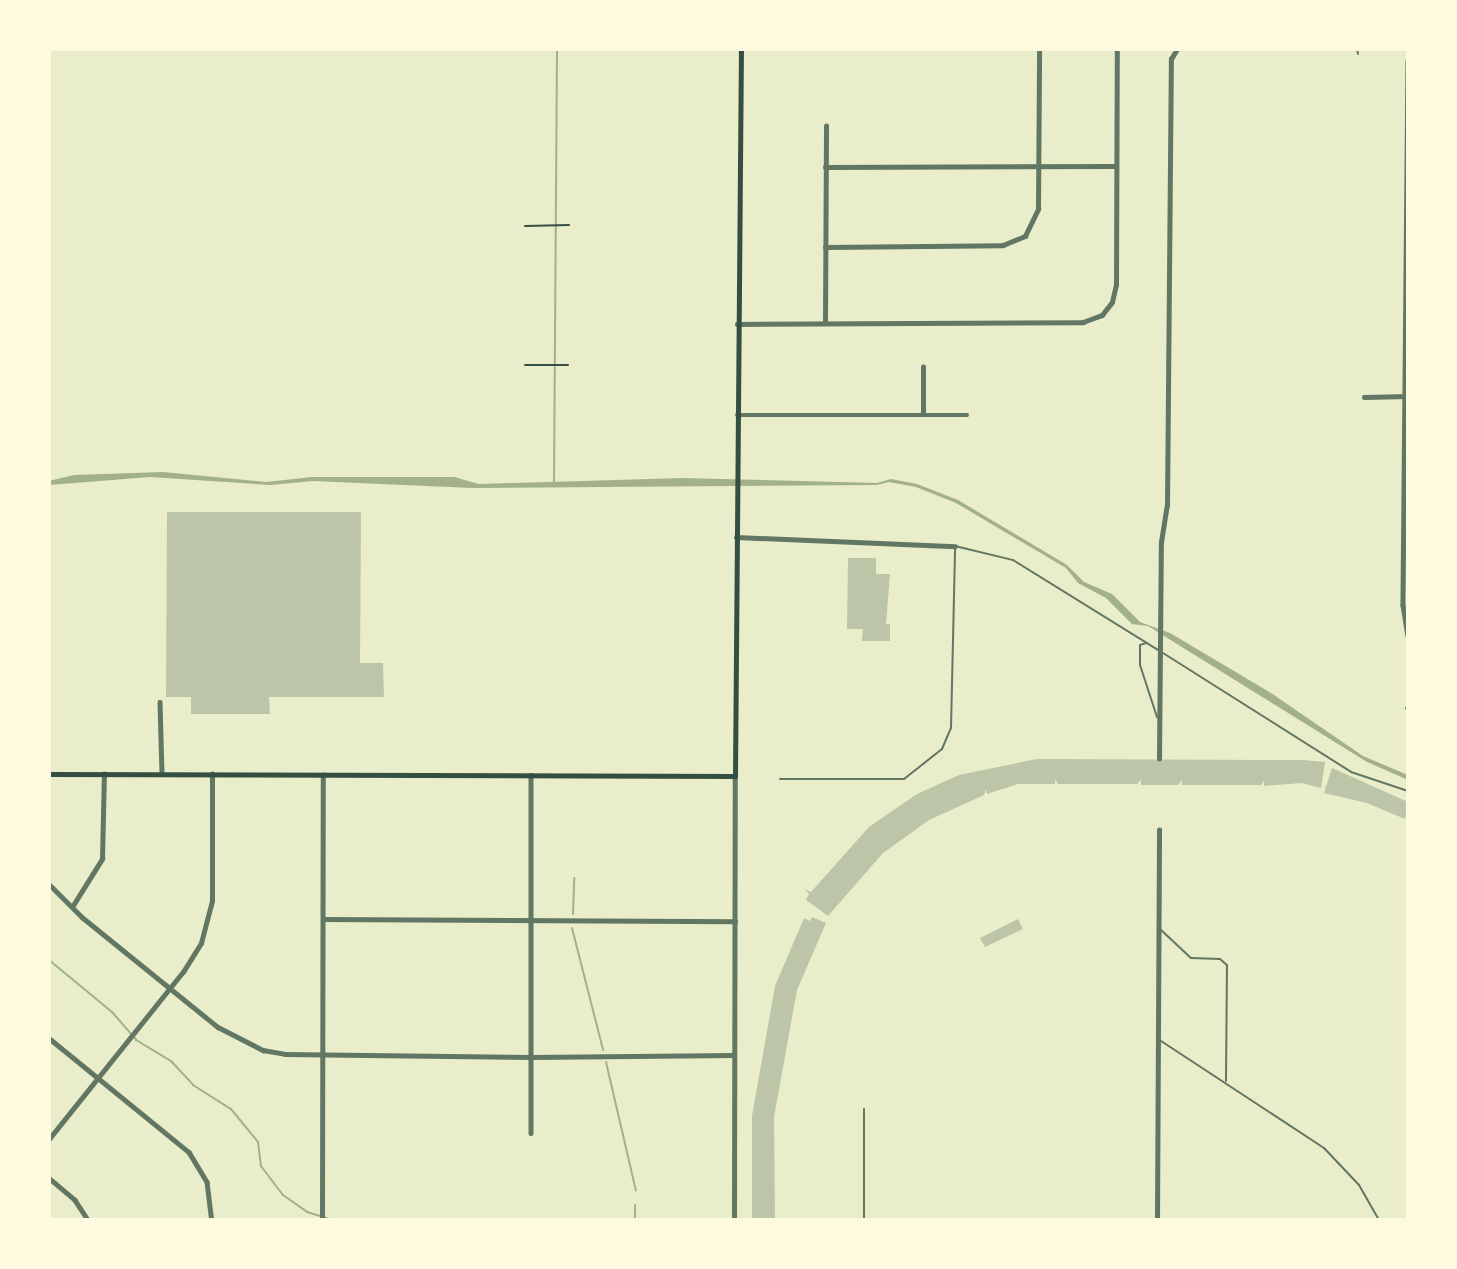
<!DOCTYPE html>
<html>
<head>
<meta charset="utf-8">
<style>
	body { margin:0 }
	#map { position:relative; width:1457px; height:1269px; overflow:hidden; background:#e9edc9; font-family:Jost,sans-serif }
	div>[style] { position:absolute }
	.water>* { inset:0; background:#a3b18a }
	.stream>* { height:2px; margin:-1px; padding:0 1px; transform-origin:1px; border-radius:1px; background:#a3b18a }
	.building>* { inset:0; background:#bcc5a7 }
	.path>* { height:2px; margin:-1px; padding:0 1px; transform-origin:1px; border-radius:1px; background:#344e41 }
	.service>* { height:2px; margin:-1px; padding:0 1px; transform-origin:1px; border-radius:1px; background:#617663 }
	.minor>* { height:4.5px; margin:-2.25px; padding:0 2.25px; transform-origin:2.25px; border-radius:2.25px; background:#617663 }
	.secondary>* { height:5px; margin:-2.5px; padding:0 2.5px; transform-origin:2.5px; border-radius:2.5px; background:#344e41 }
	span { translate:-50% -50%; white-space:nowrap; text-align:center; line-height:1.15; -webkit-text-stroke:7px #fefae0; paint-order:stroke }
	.frame { position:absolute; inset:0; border:51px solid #fefae0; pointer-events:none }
</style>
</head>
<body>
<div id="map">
	<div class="water">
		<div style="clip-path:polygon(163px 472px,266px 482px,312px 477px,454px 477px,479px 484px,682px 478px,877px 483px,891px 479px,917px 484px,958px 500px,1067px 565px,1084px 582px,1112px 594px,1140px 622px,1170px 633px,1271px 693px,1363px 756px,1408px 775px,1408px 780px,1367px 762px,1148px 626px,1132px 624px,1106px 598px,1078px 583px,1066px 568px,956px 503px,916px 487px,889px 482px,877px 485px,472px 488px,313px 481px,271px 485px,150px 477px,49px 485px,49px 481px,74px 475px)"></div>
	</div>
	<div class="stream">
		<div style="left:554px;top:482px;width:433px;rotate:-89.6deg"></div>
		<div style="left:573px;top:914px;width:36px;rotate:-88deg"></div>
		<div style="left:572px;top:928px;width:126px;rotate:75.7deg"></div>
		<div style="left:49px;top:960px;width:82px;rotate:39.5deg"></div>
		<div style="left:112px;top:1012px;width:37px;rotate:49deg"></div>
		<div style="left:136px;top:1040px;width:41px;rotate:31deg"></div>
		<div style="left:171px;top:1061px;width:33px;rotate:47deg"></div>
		<div style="left:193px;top:1085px;width:45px;rotate:32.3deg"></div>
		<div style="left:231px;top:1109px;width:43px;rotate:50.7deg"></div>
		<div style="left:258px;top:1142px;width:24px;rotate:83deg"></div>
		<div style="left:261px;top:1166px;width:36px;rotate:53deg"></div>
		<div style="left:283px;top:1195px;width:29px;rotate:35deg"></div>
		<div style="left:307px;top:1212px;width:27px;rotate:17deg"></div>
		<div style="left:606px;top:1062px;width:132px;rotate:76.9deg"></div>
		<div style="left:635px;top:1205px;width:15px;rotate:90deg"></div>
	</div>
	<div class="building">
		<div style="clip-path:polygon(167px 512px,361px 512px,360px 663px,383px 663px,384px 697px,269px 697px,270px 714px,191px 714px,191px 697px,166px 697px)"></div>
		<div style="clip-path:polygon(848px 558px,876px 558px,876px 574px,890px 574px,886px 624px,890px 624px,890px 641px,862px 641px,863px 629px,847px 629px)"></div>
		<div style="clip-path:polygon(1037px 759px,1303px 760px,1325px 762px,1321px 788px,1302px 783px,1264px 786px,1264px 781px,1261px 785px,1182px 785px,1182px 780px,1178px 785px,1141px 785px,1141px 780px,1137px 784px,1058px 784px,1055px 779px,1055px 784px,1018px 784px,987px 794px,986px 789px,984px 795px,929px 820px,883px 853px,828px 916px,806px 900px,809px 894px,805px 889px,811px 892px,869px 827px,917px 794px,959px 775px)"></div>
		<div style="clip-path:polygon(1332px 768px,1408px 802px,1405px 819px,1367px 803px,1324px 793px)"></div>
		<div style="clip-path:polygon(812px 917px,826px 923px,797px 990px,774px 1117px,775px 1220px,752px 1220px,752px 1116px,775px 986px,804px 918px,810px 921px)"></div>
		<div style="clip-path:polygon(1018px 919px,1023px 929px,985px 947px,980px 938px)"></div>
	</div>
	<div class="path">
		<div style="left:525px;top:226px;width:44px;rotate:-1.3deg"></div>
		<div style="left:525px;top:365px;width:43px"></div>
	</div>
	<div class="service">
		<div style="left:1357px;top:49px;width:5px;rotate:79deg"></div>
		<div style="left:1146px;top:643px;width:6px;rotate:162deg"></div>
		<div style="left:1140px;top:645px;width:20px;rotate:90deg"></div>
		<div style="left:1140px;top:665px;width:55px;rotate:71.9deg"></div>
		<div style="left:1163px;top:653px;width:222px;rotate:32.3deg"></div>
		<div style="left:1351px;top:772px;width:60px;rotate:18.4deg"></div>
		<div style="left:780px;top:779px;width:124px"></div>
		<div style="left:904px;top:779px;width:48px;rotate:-38.3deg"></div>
		<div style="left:942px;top:749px;width:23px;rotate:-67deg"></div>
		<div style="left:951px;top:728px;width:182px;rotate:-88.7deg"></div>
		<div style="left:955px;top:546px;width:60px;rotate:13.6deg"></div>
		<div style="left:1013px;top:560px;width:171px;rotate:31.8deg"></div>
		<div style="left:1160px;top:929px;width:42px;rotate:43.1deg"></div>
		<div style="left:1191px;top:958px;width:29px;rotate:2deg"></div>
		<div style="left:1220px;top:959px;width:9px;rotate:41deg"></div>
		<div style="left:1227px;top:965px;width:116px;rotate:90.5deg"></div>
		<div style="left:1158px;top:1039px;width:199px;rotate:33.3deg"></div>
		<div style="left:1324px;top:1148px;width:51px;rotate:46.6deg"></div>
		<div style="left:1359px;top:1185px;width:40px;rotate:60.3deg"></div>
		<div style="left:864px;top:1109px;width:111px;rotate:90deg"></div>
	</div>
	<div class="minor">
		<div style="left:1408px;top:60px;width:545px;rotate:90.53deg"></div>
		<div style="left:1403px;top:605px;width:30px;rotate:81deg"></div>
		<div style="left:825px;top:167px;width:291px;rotate:-0.2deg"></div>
		<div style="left:825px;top:247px;width:178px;rotate:-0.6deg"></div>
		<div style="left:1003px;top:245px;width:24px;rotate:-22deg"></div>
		<div style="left:1025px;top:236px;width:30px;rotate:-64deg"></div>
		<div style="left:1038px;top:209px;width:160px;rotate:-89.6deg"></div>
		<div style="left:825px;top:323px;width:197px;rotate:-89.7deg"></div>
		<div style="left:737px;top:324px;width:346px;rotate:-0.3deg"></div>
		<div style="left:1083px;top:322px;width:20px;rotate:-20deg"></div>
		<div style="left:1102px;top:315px;width:16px;rotate:-52deg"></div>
		<div style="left:1112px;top:302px;width:18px;rotate:-77deg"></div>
		<div style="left:1116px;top:284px;width:235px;rotate:-89.8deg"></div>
		<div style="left:1364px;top:397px;width:44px;rotate:-1.3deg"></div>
		<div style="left:923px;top:414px;width:47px;rotate:-90deg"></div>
		<div style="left:737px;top:415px;width:230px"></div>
		<div style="left:736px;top:537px;width:219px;rotate:2.4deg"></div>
		<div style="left:160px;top:702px;width:72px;rotate:88.4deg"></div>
		<div style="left:1407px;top:708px;width:1px;rotate:-45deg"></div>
		<div style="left:1159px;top:759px;width:217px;rotate:-89.5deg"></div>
		<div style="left:1161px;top:542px;width:36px;rotate:-81deg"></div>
		<div style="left:1167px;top:506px;width:447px;rotate:-89.5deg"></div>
		<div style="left:1171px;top:59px;width:12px;rotate:-59deg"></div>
		<div style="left:531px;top:775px;width:358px;rotate:90deg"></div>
		<div style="left:49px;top:884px;width:47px;rotate:45deg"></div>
		<div style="left:82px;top:917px;width:175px;rotate:39deg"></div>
		<div style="left:218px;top:1027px;width:51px;rotate:27.1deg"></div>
		<div style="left:263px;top:1050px;width:22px;rotate:10deg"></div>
		<div style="left:285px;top:1054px;width:247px;rotate:0.7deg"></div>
		<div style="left:532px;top:1057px;width:202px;rotate:-0.6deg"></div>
		<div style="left:72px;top:907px;width:57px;rotate:-58deg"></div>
		<div style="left:102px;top:859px;width:85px;rotate:-88.7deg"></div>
		<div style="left:323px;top:919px;width:412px;rotate:0.3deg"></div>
		<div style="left:49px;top:1038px;width:181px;rotate:39.2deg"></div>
		<div style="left:189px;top:1152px;width:35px;rotate:59deg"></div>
		<div style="left:207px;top:1182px;width:38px;rotate:83deg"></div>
		<div style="left:49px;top:1139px;width:214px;rotate:-51.3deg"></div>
		<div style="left:183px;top:972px;width:34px;rotate:-58deg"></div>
		<div style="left:201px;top:943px;width:43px;rotate:-75.3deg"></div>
		<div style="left:212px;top:901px;width:127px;rotate:-90deg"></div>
		<div style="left:49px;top:1178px;width:34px;rotate:40deg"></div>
		<div style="left:75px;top:1200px;width:24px;rotate:57deg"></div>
		<div style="left:322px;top:1220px;width:445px;rotate:-89.9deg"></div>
		<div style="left:734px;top:1220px;width:444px;rotate:-89.9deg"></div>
		<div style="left:1157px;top:1220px;width:390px;rotate:-89.7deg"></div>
	</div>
	<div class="secondary">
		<div style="left:49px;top:774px;width:686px;rotate:0.17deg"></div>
		<div style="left:735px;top:776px;width:727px;rotate:-89.53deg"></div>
	</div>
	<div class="frame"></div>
</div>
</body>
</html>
